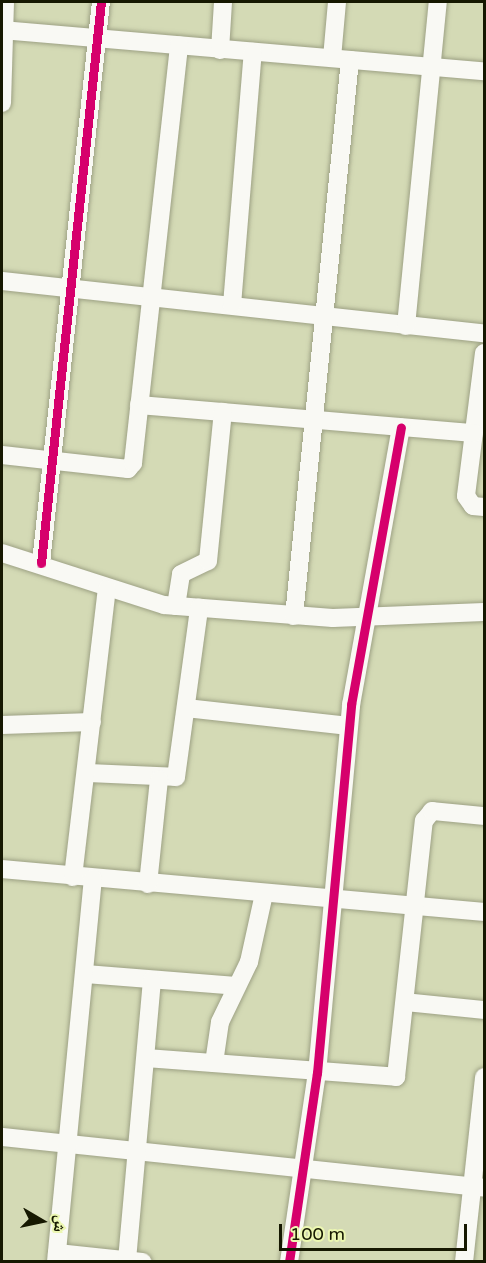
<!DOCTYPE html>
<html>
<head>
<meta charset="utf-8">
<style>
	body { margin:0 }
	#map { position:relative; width:486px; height:1263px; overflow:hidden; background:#d4dab5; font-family:"Varela Round","Noto Naskh Arabic",sans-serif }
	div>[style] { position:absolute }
	.roads { filter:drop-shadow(0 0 2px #9da184) drop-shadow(0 0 2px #9da184) }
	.minor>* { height:18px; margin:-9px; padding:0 9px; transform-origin:9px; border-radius:9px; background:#f9f9f4 }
	.cycleway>* { height:9px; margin:-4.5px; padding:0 4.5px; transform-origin:4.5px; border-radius:4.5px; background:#d6006c }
	span { translate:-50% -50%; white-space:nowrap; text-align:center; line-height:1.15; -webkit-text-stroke:6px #ecf7b2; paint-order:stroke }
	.frame { position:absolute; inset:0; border:3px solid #161801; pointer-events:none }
	.north { position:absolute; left:12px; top:1191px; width:60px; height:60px; -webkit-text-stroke:4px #ecf7b2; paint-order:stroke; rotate:99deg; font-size:16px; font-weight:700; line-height:24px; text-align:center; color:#161801 }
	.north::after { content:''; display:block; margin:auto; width:21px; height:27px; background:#161801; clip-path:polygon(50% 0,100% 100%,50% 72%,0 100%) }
	.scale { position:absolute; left:279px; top:1224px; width:188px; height:27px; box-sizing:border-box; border:3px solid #161801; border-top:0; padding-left:8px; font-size:18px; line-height:21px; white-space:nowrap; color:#161801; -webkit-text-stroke:4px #ecf7b2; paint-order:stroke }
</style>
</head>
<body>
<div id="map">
	<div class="roads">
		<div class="minor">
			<div style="left:2px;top:30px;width:484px;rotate:4.9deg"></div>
			<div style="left:220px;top:50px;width:48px;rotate:-86.4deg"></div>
			<div style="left:332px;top:58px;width:56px;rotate:-84.9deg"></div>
			<div style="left:2px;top:103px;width:101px;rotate:-88.3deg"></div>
			<div style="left:2px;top:281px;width:485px;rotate:6.2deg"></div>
			<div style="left:232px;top:305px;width:254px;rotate:-85.3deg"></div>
			<div style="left:406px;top:326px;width:326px;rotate:-84.4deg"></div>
			<div style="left:484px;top:353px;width:144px;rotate:97.2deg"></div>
			<div style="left:466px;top:496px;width:12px;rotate:55deg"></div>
			<div style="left:473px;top:506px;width:11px;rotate:5deg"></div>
			<div style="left:139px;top:405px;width:336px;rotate:4.8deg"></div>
			<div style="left:2px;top:455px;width:127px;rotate:6.3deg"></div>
			<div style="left:128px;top:469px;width:8px;rotate:-50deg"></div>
			<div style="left:133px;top:463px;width:420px;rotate:-83.7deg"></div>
			<div style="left:2px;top:553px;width:170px;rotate:17.8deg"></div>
			<div style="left:164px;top:605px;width:169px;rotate:4.4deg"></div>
			<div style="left:333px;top:618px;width:151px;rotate:-2.3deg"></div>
			<div style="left:41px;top:563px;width:564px;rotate:-83.9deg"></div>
			<div style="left:176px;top:606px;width:32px;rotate:-81deg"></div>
			<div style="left:181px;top:574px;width:30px;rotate:-26deg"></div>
			<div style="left:208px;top:561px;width:150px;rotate:-84.3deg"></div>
			<div style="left:294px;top:616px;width:559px;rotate:-84.25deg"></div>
			<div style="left:186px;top:708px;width:164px;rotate:6.3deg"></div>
			<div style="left:2px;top:725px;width:90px;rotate:-1.9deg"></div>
			<div style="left:86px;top:773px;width:90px;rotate:2.5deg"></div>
			<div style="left:176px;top:777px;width:171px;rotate:-82.2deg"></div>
			<div style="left:2px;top:869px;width:484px;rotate:5.1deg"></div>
			<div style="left:73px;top:877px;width:290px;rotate:-83.3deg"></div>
			<div style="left:148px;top:884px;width:105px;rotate:-84deg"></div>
			<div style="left:85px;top:974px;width:152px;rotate:4.5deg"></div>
			<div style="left:405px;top:1002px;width:79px;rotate:5.8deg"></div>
			<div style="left:146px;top:1058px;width:251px;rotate:4.3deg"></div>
			<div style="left:396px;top:1077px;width:258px;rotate:-83.8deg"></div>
			<div style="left:424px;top:821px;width:13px;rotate:-51deg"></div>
			<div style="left:432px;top:811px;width:52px;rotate:5.5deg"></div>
			<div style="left:214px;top:1063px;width:41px;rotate:-81.7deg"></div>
			<div style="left:220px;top:1022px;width:67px;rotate:-64.2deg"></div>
			<div style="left:249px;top:962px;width:70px;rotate:-77.6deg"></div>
			<div style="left:2px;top:1137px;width:485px;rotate:6deg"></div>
			<div style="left:57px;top:1253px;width:86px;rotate:6deg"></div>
			<div style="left:127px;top:1260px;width:281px;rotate:-84.9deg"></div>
			<div style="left:56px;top:1262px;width:385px;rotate:-84.5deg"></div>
			<div style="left:289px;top:1262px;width:191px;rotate:-81.6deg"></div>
			<div style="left:317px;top:1073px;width:370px;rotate:-84.7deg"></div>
			<div style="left:351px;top:705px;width:282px;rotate:-79.8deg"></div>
			<div style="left:464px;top:1262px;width:186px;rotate:-83.8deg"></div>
		</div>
	</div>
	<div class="cycleway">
		<div style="left:41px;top:563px;width:564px;rotate:-83.9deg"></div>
		<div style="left:289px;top:1262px;width:191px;rotate:-81.6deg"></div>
		<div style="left:317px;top:1073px;width:370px;rotate:-84.7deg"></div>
		<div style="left:351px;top:705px;width:282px;rotate:-79.8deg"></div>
	</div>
	<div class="frame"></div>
	<div class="north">ش</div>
	<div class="scale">100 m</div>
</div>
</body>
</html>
